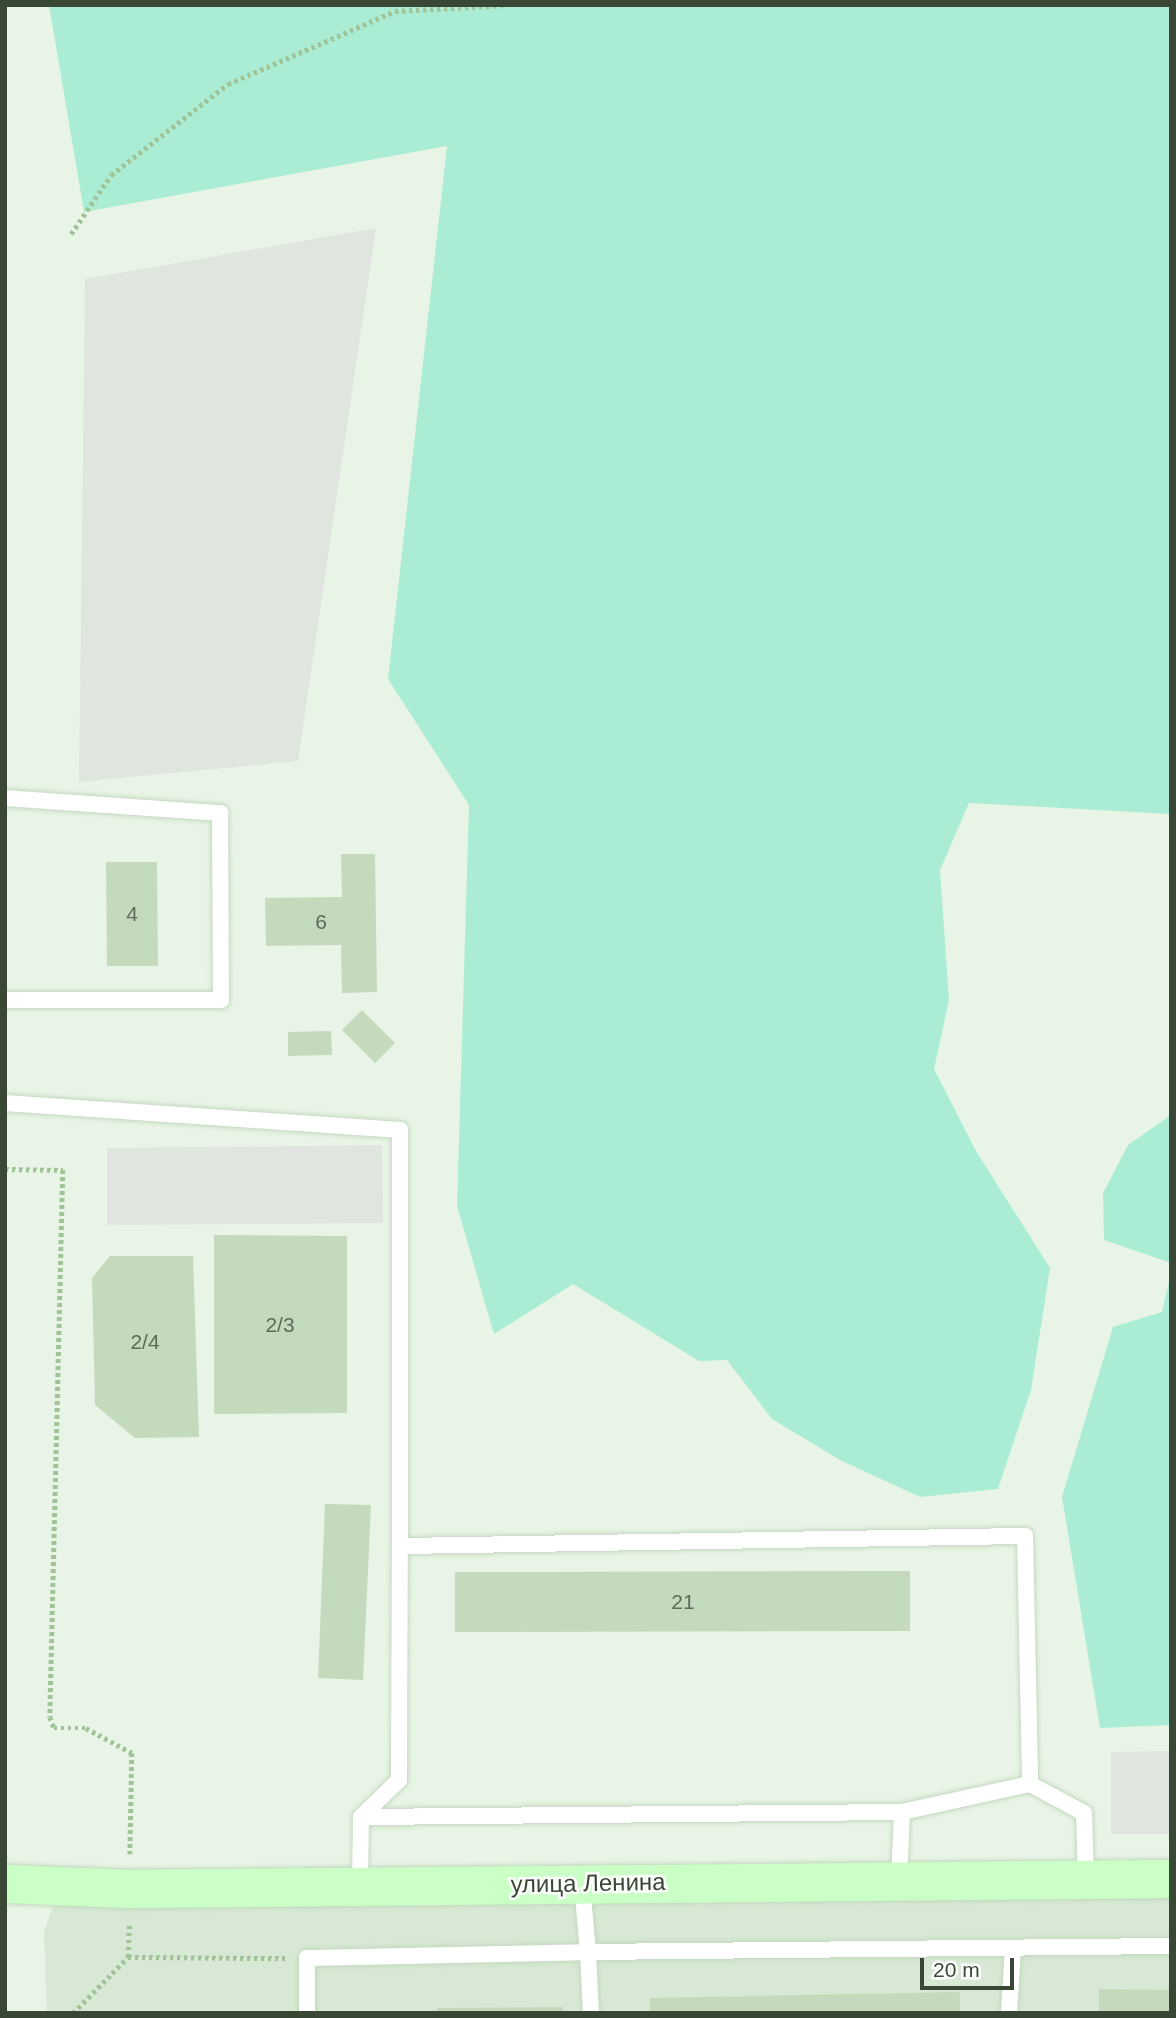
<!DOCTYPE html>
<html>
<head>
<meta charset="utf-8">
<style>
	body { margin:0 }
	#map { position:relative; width:1176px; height:2018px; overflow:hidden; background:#e8f5e6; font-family:Arial,sans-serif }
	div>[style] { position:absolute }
	.residential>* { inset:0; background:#d7e9d4 }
	.green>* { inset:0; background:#abedd4 }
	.parking>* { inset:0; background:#e0e5df }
	.building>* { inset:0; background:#c4dabd }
	.path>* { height:4.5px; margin-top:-2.25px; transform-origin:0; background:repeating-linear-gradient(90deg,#a0c497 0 3.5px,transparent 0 7px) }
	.roads { filter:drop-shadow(0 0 2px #c3d9bf) drop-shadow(0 0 2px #c3d9bf) }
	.lane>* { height:16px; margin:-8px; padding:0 8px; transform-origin:8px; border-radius:8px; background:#fff }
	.secondary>* { height:38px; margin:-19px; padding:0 19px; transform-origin:19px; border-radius:19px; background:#caffc6 }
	span { translate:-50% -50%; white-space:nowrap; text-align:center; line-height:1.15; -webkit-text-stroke:5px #fff; paint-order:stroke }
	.number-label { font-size:21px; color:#5c6c57 }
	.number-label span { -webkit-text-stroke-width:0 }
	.street-label { font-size:24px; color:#394835 }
	.frame { position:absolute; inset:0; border:7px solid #394835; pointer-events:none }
	.scale { position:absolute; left:920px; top:1958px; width:94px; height:32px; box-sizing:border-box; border:4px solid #394835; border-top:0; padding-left:9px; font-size:21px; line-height:24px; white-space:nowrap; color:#394835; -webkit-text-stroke:5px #fff; paint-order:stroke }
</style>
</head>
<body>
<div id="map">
	<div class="residential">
		<div style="clip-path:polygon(1171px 1883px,1171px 2013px,47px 2013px,44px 1933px,52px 1908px,86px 1889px)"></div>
	</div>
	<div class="green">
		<div style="clip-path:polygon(49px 5px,1171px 5px,1171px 814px,969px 803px,940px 870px,949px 1000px,934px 1069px,976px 1151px,1050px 1268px,1031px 1390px,998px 1489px,920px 1497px,840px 1460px,772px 1419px,727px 1360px,699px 1361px,573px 1284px,494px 1334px,457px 1206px,469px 805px,388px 679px,447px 146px,84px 212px)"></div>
		<div style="clip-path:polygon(1171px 1115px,1171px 1263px,1104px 1240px,1103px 1193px,1128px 1145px)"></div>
		<div style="clip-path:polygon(1171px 1274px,1171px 1725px,1100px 1728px,1062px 1497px,1113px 1327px,1162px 1312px)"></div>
	</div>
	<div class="parking">
		<div style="clip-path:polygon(376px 228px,298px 761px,79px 782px,85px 279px)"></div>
		<div style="clip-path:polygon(382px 1145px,383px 1223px,107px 1225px,107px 1148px)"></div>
		<div style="clip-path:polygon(1171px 1751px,1171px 1834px,1111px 1834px,1111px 1752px)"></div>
	</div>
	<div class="building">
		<div style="clip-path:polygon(341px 854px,375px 854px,377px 992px,342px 993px,341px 945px,266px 946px,265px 898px,342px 897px)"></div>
		<div style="clip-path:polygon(106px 862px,157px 862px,158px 966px,107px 966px)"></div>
		<div style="clip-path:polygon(362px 1010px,395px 1043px,375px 1063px,342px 1030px)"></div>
		<div style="clip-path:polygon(331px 1031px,332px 1055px,288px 1056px,288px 1032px)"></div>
		<div style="clip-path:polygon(214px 1235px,347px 1236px,347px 1413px,214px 1414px)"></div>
		<div style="clip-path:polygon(110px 1256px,193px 1256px,199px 1437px,135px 1438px,95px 1405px,92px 1278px)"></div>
		<div style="clip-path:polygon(325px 1504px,371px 1505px,363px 1680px,318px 1678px)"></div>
		<div style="clip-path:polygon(910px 1571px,910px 1631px,455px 1632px,455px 1572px)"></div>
		<div style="clip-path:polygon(1099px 1989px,1171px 1990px,1171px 2013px,1099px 2013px)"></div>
		<div style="clip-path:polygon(960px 1992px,960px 2013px,650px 2013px,650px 1998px)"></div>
		<div style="clip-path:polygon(563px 2007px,563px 2013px,437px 2013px,437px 2008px)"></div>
	</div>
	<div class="path">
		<div style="left:71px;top:234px;width:71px;rotate:-55.9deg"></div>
		<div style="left:111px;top:175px;width:148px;rotate:-37.9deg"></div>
		<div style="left:228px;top:84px;width:182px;rotate:-23.6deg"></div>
		<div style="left:395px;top:11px;width:113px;rotate:-3deg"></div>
		<div style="left:5px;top:1169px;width:58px;rotate:1deg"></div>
		<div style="left:63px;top:1170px;width:547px;rotate:91.36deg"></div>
		<div style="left:50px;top:1717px;width:12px;rotate:70deg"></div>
		<div style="left:54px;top:1728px;width:32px"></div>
		<div style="left:86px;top:1728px;width:52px;rotate:28.5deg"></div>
		<div style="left:132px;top:1753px;width:101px;rotate:91.1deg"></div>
		<div style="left:128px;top:1957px;width:157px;rotate:0.4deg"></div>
		<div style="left:73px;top:2013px;width:78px;rotate:-45.5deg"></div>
		<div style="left:128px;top:1957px;width:34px;rotate:-88deg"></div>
	</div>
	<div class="roads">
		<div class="lane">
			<div style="left:5px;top:798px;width:216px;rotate:4deg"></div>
			<div style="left:220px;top:813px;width:187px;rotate:89.7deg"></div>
			<div style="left:221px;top:1000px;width:216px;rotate:180deg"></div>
			<div style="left:5px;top:1103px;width:396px;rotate:3.9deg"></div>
			<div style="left:400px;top:1130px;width:416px;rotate:90deg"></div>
			<div style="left:1030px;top:1784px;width:61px;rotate:28.2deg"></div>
			<div style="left:1084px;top:1813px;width:67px;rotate:88.3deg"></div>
			<div style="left:899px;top:1881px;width:69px;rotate:-87.5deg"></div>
			<div style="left:582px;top:1884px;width:68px;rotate:85deg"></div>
			<div style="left:588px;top:1952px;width:583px;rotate:-0.59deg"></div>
			<div style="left:360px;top:1887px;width:70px;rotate:-89.2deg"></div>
			<div style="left:361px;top:1817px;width:53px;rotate:-44.2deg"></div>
			<div style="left:399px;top:1780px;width:234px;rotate:-89.8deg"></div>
			<div style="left:400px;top:1546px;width:625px;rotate:-0.92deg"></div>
			<div style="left:1025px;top:1536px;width:248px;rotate:88.8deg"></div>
			<div style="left:1030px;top:1784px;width:131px;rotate:167.7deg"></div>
			<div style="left:902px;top:1812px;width:541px;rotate:179.47deg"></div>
			<div style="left:307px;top:2013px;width:55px;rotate:-90deg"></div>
			<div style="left:307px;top:1958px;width:281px;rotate:-1.2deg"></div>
			<div style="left:588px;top:1952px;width:61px;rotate:87.2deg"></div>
			<div style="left:1009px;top:2013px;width:65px;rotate:-86.5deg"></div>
		</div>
		<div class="secondary">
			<div style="left:5px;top:1884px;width:124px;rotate:2.3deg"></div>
			<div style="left:129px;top:1889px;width:1042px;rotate:-0.55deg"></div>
		</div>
	</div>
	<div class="number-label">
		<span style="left:132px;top:914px">4</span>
		<span style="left:321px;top:922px">6</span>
		<span style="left:280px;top:1325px">2/3</span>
		<span style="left:145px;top:1342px">2/4</span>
		<span style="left:683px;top:1602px">21</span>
	</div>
	<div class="street-label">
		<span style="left:588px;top:1883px;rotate:-1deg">улица Ленина</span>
	</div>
	<div class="frame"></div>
	<div class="scale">20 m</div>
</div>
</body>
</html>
